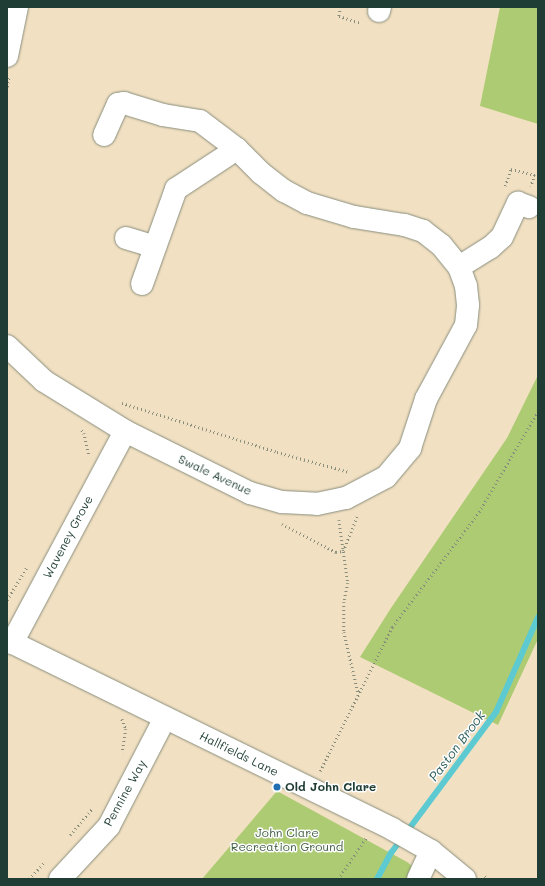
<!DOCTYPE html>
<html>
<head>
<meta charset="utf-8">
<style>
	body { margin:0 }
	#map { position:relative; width:545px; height:886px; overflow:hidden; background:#f2e0c3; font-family:Mali,sans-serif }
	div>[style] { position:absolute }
	.green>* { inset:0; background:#adcb72 }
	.stream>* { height:6px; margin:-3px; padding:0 3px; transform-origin:3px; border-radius:3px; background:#5dcad2 }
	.path>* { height:2.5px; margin-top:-1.25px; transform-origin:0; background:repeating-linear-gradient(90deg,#888e7c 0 1px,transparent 0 4px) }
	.roads { filter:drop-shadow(0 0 1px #888e7c) drop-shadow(0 0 1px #888e7c) }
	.minor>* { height:22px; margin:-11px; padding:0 11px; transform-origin:11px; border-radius:11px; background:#fff }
	.dots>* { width:11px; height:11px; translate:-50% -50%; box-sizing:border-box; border:2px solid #fff; border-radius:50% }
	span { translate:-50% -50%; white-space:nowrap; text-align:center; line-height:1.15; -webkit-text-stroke:3px #fff; paint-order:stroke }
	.street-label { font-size:12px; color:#1f3d34 }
	.poi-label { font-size:12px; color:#1f3d34; font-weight:700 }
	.left { translate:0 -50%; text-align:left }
	.park-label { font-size:12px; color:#426044 }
	.water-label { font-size:13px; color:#2e605c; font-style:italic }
	.frame { position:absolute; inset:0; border:8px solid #1f3d34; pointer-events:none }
</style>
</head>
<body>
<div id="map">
	<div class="green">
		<div style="clip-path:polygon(500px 7px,538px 7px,538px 124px,480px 106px)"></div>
		<div style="clip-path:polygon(538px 375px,538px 639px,498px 725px,360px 657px,391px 608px,507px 438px)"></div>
		<div style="clip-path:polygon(277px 791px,407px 862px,429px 879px,202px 879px)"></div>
	</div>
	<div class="stream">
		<div style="left:377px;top:879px;width:30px;rotate:-62deg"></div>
		<div style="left:391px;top:853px;width:176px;rotate:-53.3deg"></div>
		<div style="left:496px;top:712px;width:104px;rotate:-66.1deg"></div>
	</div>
	<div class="path">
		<div style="left:341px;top:7px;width:9px;rotate:103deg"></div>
		<div style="left:339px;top:16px;width:23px;rotate:18deg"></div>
		<div style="left:7px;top:87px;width:11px;rotate:-80deg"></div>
		<div style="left:505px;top:186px;width:18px;rotate:-71deg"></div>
		<div style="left:511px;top:169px;width:25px;rotate:14deg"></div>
		<div style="left:535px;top:175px;width:12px;rotate:110deg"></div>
		<div style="left:122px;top:403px;width:163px;rotate:17.5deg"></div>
		<div style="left:277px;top:452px;width:75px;rotate:15.5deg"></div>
		<div style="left:82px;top:430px;width:4px;rotate:56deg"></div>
		<div style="left:84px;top:433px;width:22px;rotate:77deg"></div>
		<div style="left:339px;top:520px;width:64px;rotate:81.9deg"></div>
		<div style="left:348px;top:583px;width:19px;rotate:102deg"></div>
		<div style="left:344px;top:602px;width:30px;rotate:90deg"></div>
		<div style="left:344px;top:632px;width:62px;rotate:76.9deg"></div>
		<div style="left:282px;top:524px;width:61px;rotate:27.4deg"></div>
		<div style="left:336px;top:552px;width:7px;rotate:-8deg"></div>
		<div style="left:343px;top:551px;width:38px;rotate:-68deg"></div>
		<div style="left:7px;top:600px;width:39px;rotate:-59deg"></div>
		<div style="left:122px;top:719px;width:11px;rotate:68deg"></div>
		<div style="left:126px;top:729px;width:24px;rotate:99deg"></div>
		<div style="left:320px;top:771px;width:161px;rotate:-63.4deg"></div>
		<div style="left:392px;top:627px;width:144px;rotate:-52.9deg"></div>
		<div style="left:479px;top:512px;width:117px;rotate:-59.7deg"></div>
		<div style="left:70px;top:835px;width:35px;rotate:-50deg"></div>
		<div style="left:485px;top:876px;width:5px;rotate:37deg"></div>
		<div style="left:29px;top:879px;width:23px;rotate:-47deg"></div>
		<div style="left:338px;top:879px;width:50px;rotate:-55.7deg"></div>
	</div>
	<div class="roads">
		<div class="minor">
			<div style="left:379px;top:11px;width:4px;rotate:-76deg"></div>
			<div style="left:7px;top:56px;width:50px;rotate:-78.5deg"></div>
			<div style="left:126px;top:238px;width:30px;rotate:17deg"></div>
			<div style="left:459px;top:267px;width:36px;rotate:-32deg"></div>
			<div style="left:490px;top:248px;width:16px;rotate:-43deg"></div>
			<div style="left:502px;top:237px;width:38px;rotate:-65deg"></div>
			<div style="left:518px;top:203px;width:12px;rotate:20deg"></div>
			<div style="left:142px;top:284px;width:101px;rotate:-70.3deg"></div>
			<div style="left:176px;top:189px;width:73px;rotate:-33.3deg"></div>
			<div style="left:7px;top:346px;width:51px;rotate:43.4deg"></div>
			<div style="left:44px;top:381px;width:95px;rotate:31.7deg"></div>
			<div style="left:125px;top:431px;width:140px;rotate:26.4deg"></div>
			<div style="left:250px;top:493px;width:33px;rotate:16deg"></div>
			<div style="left:282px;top:502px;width:35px;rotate:3deg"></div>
			<div style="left:317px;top:504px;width:30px;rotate:-12deg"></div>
			<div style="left:346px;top:498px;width:45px;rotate:-27.7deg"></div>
			<div style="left:386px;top:477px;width:38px;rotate:-50deg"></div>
			<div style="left:410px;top:448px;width:52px;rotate:-71.9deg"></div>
			<div style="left:426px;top:399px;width:84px;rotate:-61.6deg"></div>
			<div style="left:466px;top:325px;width:20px;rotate:-84deg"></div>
			<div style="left:468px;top:305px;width:19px;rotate:-96deg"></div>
			<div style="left:466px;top:286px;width:20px;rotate:-110deg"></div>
			<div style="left:459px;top:267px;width:28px;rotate:-129deg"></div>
			<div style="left:441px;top:245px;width:23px;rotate:-142deg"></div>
			<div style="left:423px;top:231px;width:20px;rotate:-162deg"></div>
			<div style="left:404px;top:225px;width:51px;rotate:-170.9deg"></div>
			<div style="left:354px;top:217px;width:49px;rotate:-163.4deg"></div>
			<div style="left:307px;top:203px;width:26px;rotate:-152deg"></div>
			<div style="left:284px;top:191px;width:29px;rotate:-142deg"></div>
			<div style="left:261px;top:173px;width:34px;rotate:-135deg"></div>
			<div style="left:237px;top:149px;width:46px;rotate:-142.9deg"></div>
			<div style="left:200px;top:121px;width:37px;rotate:-171deg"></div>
			<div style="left:163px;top:115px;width:41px;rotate:-162.9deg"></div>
			<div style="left:124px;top:103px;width:6px;rotate:171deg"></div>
			<div style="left:118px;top:104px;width:34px;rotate:114deg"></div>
			<div style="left:7px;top:640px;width:429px;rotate:26.1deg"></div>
			<div style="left:392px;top:829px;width:45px;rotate:29.4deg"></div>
			<div style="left:431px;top:851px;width:44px;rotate:39.5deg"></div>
			<div style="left:12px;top:643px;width:240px;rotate:-61.9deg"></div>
			<div style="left:60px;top:879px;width:72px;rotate:-47.2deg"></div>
			<div style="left:109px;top:826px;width:122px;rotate:-62.6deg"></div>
			<div style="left:418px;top:879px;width:31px;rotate:-65deg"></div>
		</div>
	</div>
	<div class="dots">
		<div style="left:277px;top:787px;background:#1f6fb2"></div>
	</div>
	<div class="street-label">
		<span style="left:215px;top:475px;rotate:25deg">Swale Avenue</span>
		<span style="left:68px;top:537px;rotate:-62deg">Waveney Grove</span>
		<span style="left:239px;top:754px;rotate:26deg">Hallfields Lane</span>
		<span style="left:125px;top:793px;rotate:-61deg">Pennine Way</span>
	</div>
	<div class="poi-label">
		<span class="left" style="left:285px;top:787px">Old John Clare</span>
	</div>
	<div class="park-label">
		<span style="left:287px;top:840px">John Clare<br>Recreation Ground</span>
	</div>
	<div class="water-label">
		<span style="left:457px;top:746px;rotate:-53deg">Paston Brook</span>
	</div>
	<div class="frame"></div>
</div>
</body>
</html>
